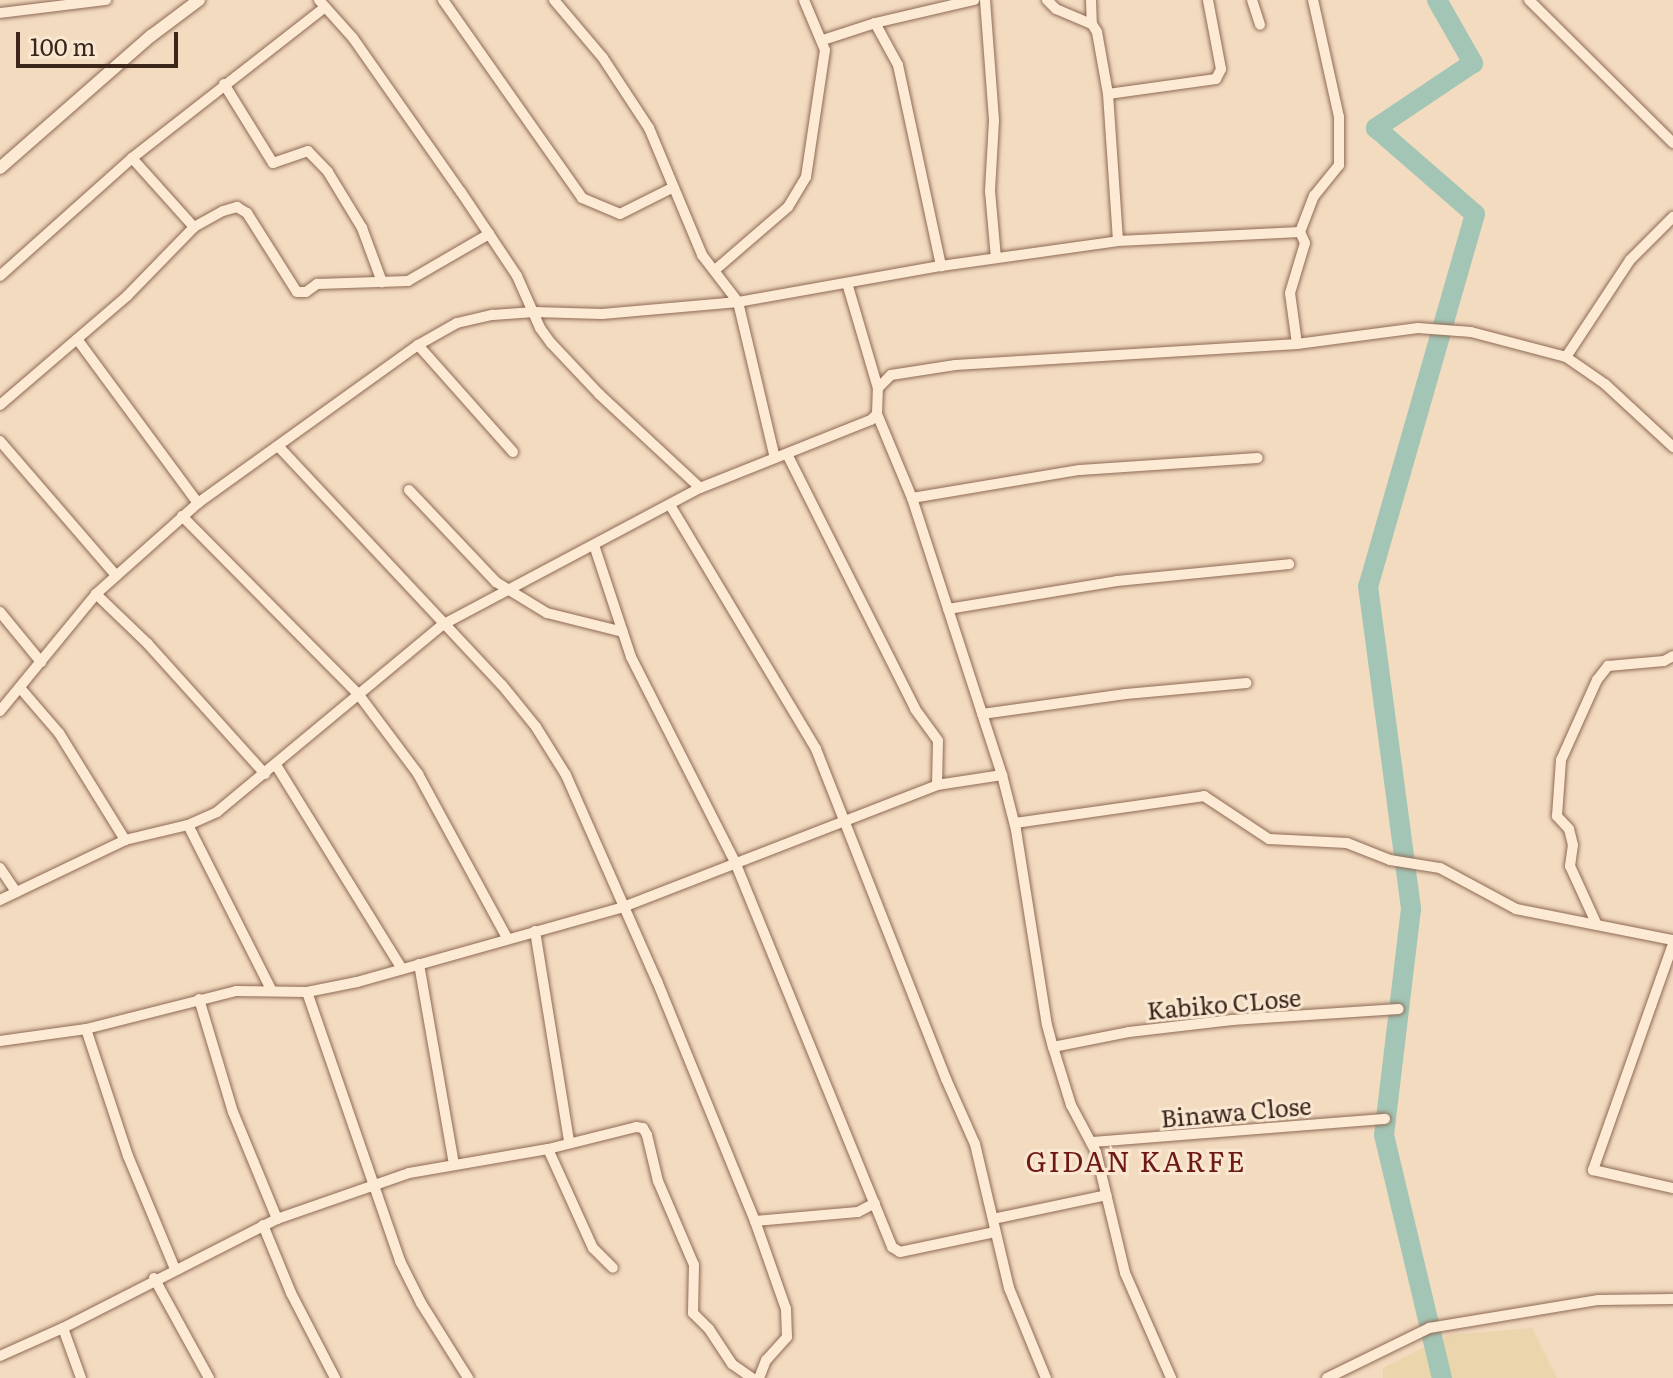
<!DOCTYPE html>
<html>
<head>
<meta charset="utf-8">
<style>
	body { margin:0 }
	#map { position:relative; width:1673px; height:1378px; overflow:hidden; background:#f3dbc0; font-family:Literata,serif }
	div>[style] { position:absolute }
	.farmland>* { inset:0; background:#ead5ac }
	.river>* { height:20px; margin:-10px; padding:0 10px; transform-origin:10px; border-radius:10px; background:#a3c5b5 }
	.roads { filter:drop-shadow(0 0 2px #8e6a55) drop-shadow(0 0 2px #8e6a55) }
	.minor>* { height:10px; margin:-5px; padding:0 5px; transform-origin:5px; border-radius:5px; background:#fdead4 }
	.tertiary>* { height:12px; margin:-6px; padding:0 6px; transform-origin:6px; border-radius:6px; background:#fdead4 }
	span { translate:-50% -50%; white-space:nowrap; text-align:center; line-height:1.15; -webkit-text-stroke:6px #f9e7d1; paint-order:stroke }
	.street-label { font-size:24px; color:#3c261c }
	.quarter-label { font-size:28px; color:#6e1916; letter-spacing:2px }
	.scale { position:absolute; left:16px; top:32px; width:162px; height:36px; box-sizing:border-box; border:4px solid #3c261c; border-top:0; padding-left:10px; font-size:24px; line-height:28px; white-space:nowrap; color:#3c261c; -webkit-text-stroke:6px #f9e7d1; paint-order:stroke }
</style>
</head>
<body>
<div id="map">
	<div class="farmland">
		<div style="clip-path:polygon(1532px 1328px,1557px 1378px,1383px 1378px,1383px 1368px,1448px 1335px)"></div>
	</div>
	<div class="river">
		<div style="left:1437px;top:0;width:73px;rotate:60.3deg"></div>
		<div style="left:1473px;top:63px;width:117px;rotate:146.2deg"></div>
		<div style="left:1376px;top:128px;width:131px;rotate:41deg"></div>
		<div style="left:1475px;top:214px;width:387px;rotate:106deg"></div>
		<div style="left:1368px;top:586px;width:326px;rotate:82.4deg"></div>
		<div style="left:1411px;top:909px;width:228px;rotate:96.8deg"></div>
		<div style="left:1384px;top:1135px;width:250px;rotate:76.6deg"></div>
	</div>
	<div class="roads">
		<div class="minor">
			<div style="left:319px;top:0;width:51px;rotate:48.2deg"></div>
			<div style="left:353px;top:38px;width:188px;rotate:55deg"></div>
			<div style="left:461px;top:192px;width:101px;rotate:56.3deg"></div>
			<div style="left:517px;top:276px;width:57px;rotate:66.1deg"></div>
			<div style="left:540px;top:328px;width:19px;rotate:54deg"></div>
			<div style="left:551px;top:343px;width:70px;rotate:46.7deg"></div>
			<div style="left:599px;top:394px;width:138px;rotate:42.9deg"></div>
			<div style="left:443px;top:0;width:242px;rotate:54.9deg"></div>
			<div style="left:582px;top:198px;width:41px;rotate:22.8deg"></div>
			<div style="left:620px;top:214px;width:60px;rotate:-26.6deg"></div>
			<div style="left:554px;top:0;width:76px;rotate:49.8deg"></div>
			<div style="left:603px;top:58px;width:84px;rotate:56.7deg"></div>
			<div style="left:649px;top:128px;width:138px;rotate:67.3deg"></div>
			<div style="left:702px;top:255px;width:59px;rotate:52.5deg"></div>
			<div style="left:738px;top:302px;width:160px;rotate:76.7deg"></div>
			<div style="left:985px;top:0;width:121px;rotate:85.7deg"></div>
			<div style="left:994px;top:121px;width:70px;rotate:93.3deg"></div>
			<div style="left:990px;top:191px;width:67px;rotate:84.9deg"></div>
			<div style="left:1047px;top:0;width:13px;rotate:45deg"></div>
			<div style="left:1056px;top:9px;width:39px;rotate:23deg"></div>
			<div style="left:1092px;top:24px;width:9px;rotate:58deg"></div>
			<div style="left:1097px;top:32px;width:63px;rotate:79.9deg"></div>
			<div style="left:1108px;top:94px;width:147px;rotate:86.1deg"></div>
			<div style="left:1091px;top:0;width:24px;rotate:88deg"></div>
			<div style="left:1252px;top:0;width:26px;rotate:72deg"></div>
			<div style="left:1529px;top:0;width:203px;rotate:44.8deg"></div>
			<div style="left:0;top:13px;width:107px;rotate:-7deg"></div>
			<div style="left:875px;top:23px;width:48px;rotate:61.3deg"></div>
			<div style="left:898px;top:65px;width:206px;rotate:77.9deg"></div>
			<div style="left:823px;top:40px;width:55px;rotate:-18.1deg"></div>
			<div style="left:875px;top:23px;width:102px;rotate:-13.1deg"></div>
			<div style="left:224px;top:84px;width:93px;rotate:58.2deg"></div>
			<div style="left:273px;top:163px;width:37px;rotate:-19deg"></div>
			<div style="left:308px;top:151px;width:29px;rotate:46deg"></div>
			<div style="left:328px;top:172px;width:66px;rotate:58.7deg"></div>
			<div style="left:362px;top:228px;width:58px;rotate:69.7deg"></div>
			<div style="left:1108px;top:94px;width:109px;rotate:-7.9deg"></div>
			<div style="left:1216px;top:79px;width:11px;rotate:-63deg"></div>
			<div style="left:1221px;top:69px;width:70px;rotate:-100.7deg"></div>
			<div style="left:132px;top:158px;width:93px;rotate:48.1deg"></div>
			<div style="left:715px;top:270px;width:96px;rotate:-40.8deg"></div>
			<div style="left:788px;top:207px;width:35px;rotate:-59deg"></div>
			<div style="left:806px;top:177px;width:128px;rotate:-81.5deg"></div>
			<div style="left:825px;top:50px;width:54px;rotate:-112.8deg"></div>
			<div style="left:0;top:276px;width:177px;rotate:-41.8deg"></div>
			<div style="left:132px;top:158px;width:245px;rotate:-38deg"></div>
			<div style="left:847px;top:283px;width:109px;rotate:73.6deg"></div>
			<div style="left:77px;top:339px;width:204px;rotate:53.6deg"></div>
			<div style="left:1297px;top:344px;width:51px;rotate:-97.8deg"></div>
			<div style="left:1290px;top:293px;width:52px;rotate:-73.3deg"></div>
			<div style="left:1305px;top:243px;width:12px;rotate:-114deg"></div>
			<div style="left:1300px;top:232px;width:39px;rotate:-69deg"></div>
			<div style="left:1314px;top:196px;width:40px;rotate:-51deg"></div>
			<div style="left:1339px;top:165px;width:48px;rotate:-90deg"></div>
			<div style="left:1339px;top:117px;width:120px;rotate:-102.5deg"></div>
			<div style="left:418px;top:345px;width:143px;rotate:48.4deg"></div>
			<div style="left:1566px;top:357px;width:116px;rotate:-56.6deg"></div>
			<div style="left:1630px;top:260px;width:61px;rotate:-45deg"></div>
			<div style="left:0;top:405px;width:167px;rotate:-40.6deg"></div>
			<div style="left:127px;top:296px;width:96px;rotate:-45.8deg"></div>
			<div style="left:194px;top:227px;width:33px;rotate:-29deg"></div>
			<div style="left:223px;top:211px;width:15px;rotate:-16deg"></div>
			<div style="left:237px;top:207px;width:12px;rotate:31deg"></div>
			<div style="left:247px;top:213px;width:93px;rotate:57.7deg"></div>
			<div style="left:297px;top:292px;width:9px"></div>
			<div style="left:306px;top:292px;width:14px;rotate:-36deg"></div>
			<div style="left:317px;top:284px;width:91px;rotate:-1.9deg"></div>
			<div style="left:408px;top:281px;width:94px;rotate:-30.1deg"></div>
			<div style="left:877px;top:414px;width:91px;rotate:67.4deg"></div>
			<div style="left:912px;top:498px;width:291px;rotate:72deg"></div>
			<div style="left:1002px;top:775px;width:57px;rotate:75.7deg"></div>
			<div style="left:1016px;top:830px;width:197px;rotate:81deg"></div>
			<div style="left:1047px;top:1025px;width:23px;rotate:75deg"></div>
			<div style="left:1053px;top:1047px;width:61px;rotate:72.8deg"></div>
			<div style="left:1071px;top:1105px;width:53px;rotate:62deg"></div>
			<div style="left:1096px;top:1152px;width:124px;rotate:76.5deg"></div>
			<div style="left:1125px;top:1273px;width:115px;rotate:66.3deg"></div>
			<div style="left:0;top:441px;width:176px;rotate:49.2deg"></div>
			<div style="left:279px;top:447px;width:326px;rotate:46.9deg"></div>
			<div style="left:502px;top:685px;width:54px;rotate:51deg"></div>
			<div style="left:536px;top:727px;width:57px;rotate:58deg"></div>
			<div style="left:566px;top:775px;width:225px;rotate:66.2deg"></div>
			<div style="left:657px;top:981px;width:259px;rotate:67.8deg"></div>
			<div style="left:755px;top:1221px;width:93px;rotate:70.6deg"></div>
			<div style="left:786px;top:1309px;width:28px;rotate:88deg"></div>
			<div style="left:787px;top:1337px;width:31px;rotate:132deg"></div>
			<div style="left:766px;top:1360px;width:19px;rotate:111deg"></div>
			<div style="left:787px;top:454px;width:285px;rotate:63.3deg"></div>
			<div style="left:915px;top:709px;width:39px;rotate:54deg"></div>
			<div style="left:938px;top:741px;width:44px;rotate:91.3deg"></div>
			<div style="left:409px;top:490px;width:127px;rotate:46.6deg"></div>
			<div style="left:496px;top:582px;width:60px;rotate:31.3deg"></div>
			<div style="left:547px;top:613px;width:78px;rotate:14deg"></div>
			<div style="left:912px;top:498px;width:170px;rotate:-9.5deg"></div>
			<div style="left:1080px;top:470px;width:178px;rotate:-3.9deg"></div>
			<div style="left:670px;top:505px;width:284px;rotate:59.1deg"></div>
			<div style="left:816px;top:749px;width:355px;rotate:68.5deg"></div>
			<div style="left:946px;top:1079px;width:71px;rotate:66deg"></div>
			<div style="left:975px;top:1144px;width:148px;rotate:76.7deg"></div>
			<div style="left:1009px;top:1288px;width:97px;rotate:67.7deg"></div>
			<div style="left:182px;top:516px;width:252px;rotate:45.3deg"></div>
			<div style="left:359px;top:695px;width:99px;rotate:53.2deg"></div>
			<div style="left:418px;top:774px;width:187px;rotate:61.5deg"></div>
			<div style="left:594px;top:545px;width:118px;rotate:71.7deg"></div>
			<div style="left:631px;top:657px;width:230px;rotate:63.1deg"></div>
			<div style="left:735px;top:862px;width:416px;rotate:67.8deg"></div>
			<div style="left:892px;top:1247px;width:9px;rotate:32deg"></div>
			<div style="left:900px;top:1252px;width:97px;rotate:-11.9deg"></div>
			<div style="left:96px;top:594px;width:72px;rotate:43.9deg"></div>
			<div style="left:148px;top:644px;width:175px;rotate:48deg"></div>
			<div style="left:948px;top:609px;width:171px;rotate:-9.4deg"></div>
			<div style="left:1117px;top:581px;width:173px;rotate:-5.6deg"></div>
			<div style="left:0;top:612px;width:65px;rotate:50.6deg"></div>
			<div style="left:21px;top:689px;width:58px;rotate:49.2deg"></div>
			<div style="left:59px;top:733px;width:126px;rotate:58.3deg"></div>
			<div style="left:0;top:711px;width:151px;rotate:-50.6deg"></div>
			<div style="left:96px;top:594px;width:137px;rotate:-41.7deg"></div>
			<div style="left:198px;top:503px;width:271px;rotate:-35.7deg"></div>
			<div style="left:418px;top:345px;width:45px;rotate:-29.4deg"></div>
			<div style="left:457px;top:323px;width:37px;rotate:-13deg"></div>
			<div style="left:493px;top:315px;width:41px;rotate:-4.2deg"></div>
			<div style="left:534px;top:312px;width:68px;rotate:1.7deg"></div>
			<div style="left:602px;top:314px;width:137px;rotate:-5deg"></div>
			<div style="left:738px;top:302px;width:206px;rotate:-10.1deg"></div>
			<div style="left:941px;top:266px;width:179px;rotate:-8deg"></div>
			<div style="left:1118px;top:241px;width:182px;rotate:-2.8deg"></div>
			<div style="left:982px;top:714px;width:145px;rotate:-7.9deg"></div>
			<div style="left:1126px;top:694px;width:121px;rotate:-5.2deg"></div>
			<div style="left:276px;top:765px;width:240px;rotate:58.3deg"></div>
			<div style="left:1015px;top:823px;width:191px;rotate:-8.1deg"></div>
			<div style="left:1204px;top:796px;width:78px;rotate:33.5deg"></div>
			<div style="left:1269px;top:839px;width:78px;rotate:2.9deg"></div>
			<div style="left:1347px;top:843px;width:46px;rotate:21.6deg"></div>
			<div style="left:1390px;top:860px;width:51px;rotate:9.1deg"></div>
			<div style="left:1440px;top:868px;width:86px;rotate:28.3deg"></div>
			<div style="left:1516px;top:909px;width:160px;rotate:11.2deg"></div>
			<div style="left:188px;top:825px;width:184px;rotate:63.2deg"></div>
			<div style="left:0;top:868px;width:29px;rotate:56deg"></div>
			<div style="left:0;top:900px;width:139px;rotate:-25.6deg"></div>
			<div style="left:125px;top:840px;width:65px;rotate:-13.4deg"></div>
			<div style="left:188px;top:825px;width:32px;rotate:-24deg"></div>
			<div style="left:217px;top:812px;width:293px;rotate:-39.7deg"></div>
			<div style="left:442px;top:625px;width:292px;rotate:-28deg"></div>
			<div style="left:700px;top:488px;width:184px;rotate:-21.7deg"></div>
			<div style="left:871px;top:420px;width:8px;rotate:-45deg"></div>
			<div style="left:877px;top:414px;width:26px;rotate:-88deg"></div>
			<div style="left:878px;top:388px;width:18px;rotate:-45deg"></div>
			<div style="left:891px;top:375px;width:65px;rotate:-8.9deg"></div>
			<div style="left:955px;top:365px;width:343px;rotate:-3.5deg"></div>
			<div style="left:1297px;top:344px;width:122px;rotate:-7.5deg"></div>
			<div style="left:1418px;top:328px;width:53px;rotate:4.3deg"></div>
			<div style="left:1471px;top:332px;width:98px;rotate:14.7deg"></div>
			<div style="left:1566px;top:357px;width:47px;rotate:34.7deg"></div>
			<div style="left:1605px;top:384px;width:93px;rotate:42.8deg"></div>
			<div style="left:1597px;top:925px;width:65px;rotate:-114.6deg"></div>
			<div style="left:1570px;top:866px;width:21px;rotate:-82deg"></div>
			<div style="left:1573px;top:845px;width:16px;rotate:-104deg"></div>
			<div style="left:1569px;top:829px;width:18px;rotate:-133deg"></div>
			<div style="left:1557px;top:816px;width:56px;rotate:-85.9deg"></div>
			<div style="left:1561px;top:760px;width:88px;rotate:-65.8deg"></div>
			<div style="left:1597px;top:680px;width:18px;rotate:-52deg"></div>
			<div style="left:1608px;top:666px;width:56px;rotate:-5.1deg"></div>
			<div style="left:1664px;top:661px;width:10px;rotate:-29deg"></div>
			<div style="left:535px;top:931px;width:213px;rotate:80.8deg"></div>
			<div style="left:1673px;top:944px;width:240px;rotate:109.5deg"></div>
			<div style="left:1593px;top:1170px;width:82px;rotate:12.7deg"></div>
			<div style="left:419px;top:964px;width:203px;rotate:80.1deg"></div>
			<div style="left:307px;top:992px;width:285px;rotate:70.9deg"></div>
			<div style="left:400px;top:1261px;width:47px;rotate:63.4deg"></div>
			<div style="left:421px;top:1303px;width:89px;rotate:57.9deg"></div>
			<div style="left:199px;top:999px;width:118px;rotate:73.3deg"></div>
			<div style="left:233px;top:1112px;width:116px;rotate:67.6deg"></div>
			<div style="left:86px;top:1029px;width:134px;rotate:71.7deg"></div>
			<div style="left:128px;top:1156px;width:122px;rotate:67.4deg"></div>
			<div style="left:0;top:1041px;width:87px;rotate:-7.9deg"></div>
			<div style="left:86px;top:1029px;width:155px;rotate:-14.2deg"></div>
			<div style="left:236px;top:991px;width:71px;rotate:0.8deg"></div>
			<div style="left:307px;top:992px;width:51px;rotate:-11.3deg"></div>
			<div style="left:357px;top:982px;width:276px;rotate:-15.7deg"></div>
			<div style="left:623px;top:907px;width:337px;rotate:-21.2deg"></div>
			<div style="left:937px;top:785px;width:66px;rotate:-8.7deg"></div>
			<div style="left:1053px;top:1047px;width:77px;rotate:-11.2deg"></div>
			<div style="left:1129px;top:1032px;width:104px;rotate:-6.6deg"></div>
			<div style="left:1232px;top:1020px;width:167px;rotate:-3.8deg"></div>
			<div style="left:1091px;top:1142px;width:295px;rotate:-4.5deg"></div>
			<div style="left:548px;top:1149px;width:109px;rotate:65.6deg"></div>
			<div style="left:593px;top:1248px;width:28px;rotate:45deg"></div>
			<div style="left:993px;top:1219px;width:116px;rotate:-11.9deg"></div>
			<div style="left:755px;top:1221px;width:103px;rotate:-5deg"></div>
			<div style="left:858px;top:1212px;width:19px;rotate:-28deg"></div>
			<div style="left:263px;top:1225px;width:74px;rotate:67.6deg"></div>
			<div style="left:291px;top:1293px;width:96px;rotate:62.6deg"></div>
			<div style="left:154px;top:1278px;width:114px;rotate:61.2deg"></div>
			<div style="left:63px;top:1328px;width:53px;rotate:70.2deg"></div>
			<div style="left:0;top:1356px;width:69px;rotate:-24deg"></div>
			<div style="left:63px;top:1328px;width:240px;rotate:-27deg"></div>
			<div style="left:277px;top:1219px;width:140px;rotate:-19.2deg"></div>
			<div style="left:409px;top:1173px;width:141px;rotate:-9.8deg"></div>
			<div style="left:548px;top:1149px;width:91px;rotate:-14deg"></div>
			<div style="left:636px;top:1127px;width:7px;rotate:8deg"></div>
			<div style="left:643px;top:1128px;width:8px;rotate:60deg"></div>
			<div style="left:647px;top:1135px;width:47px;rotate:76.6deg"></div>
			<div style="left:658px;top:1181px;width:91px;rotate:66.8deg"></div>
			<div style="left:694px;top:1265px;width:48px;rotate:91.2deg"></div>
			<div style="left:693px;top:1313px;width:23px;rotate:45deg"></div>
			<div style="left:709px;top:1329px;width:42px;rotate:56.7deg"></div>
			<div style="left:732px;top:1364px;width:24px;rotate:35deg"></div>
			<div style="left:1327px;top:1378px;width:114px;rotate:-26.1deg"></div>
			<div style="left:1429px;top:1328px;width:172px;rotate:-9.4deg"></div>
			<div style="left:1599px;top:1300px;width:74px;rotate:-0.8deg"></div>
		</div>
		<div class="tertiary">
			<div style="left:0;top:168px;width:201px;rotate:-41.2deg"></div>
			<div style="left:151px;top:36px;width:60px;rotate:-36.9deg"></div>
		</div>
	</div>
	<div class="street-label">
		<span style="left:1224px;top:1003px;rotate:-5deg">Kabiko CLose</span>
		<span style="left:1236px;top:1111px;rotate:-5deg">Binawa Close</span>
	</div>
	<div class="quarter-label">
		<span style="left:1136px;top:1160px">GIDAN KARFE</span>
	</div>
	<div class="scale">100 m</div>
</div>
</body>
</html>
